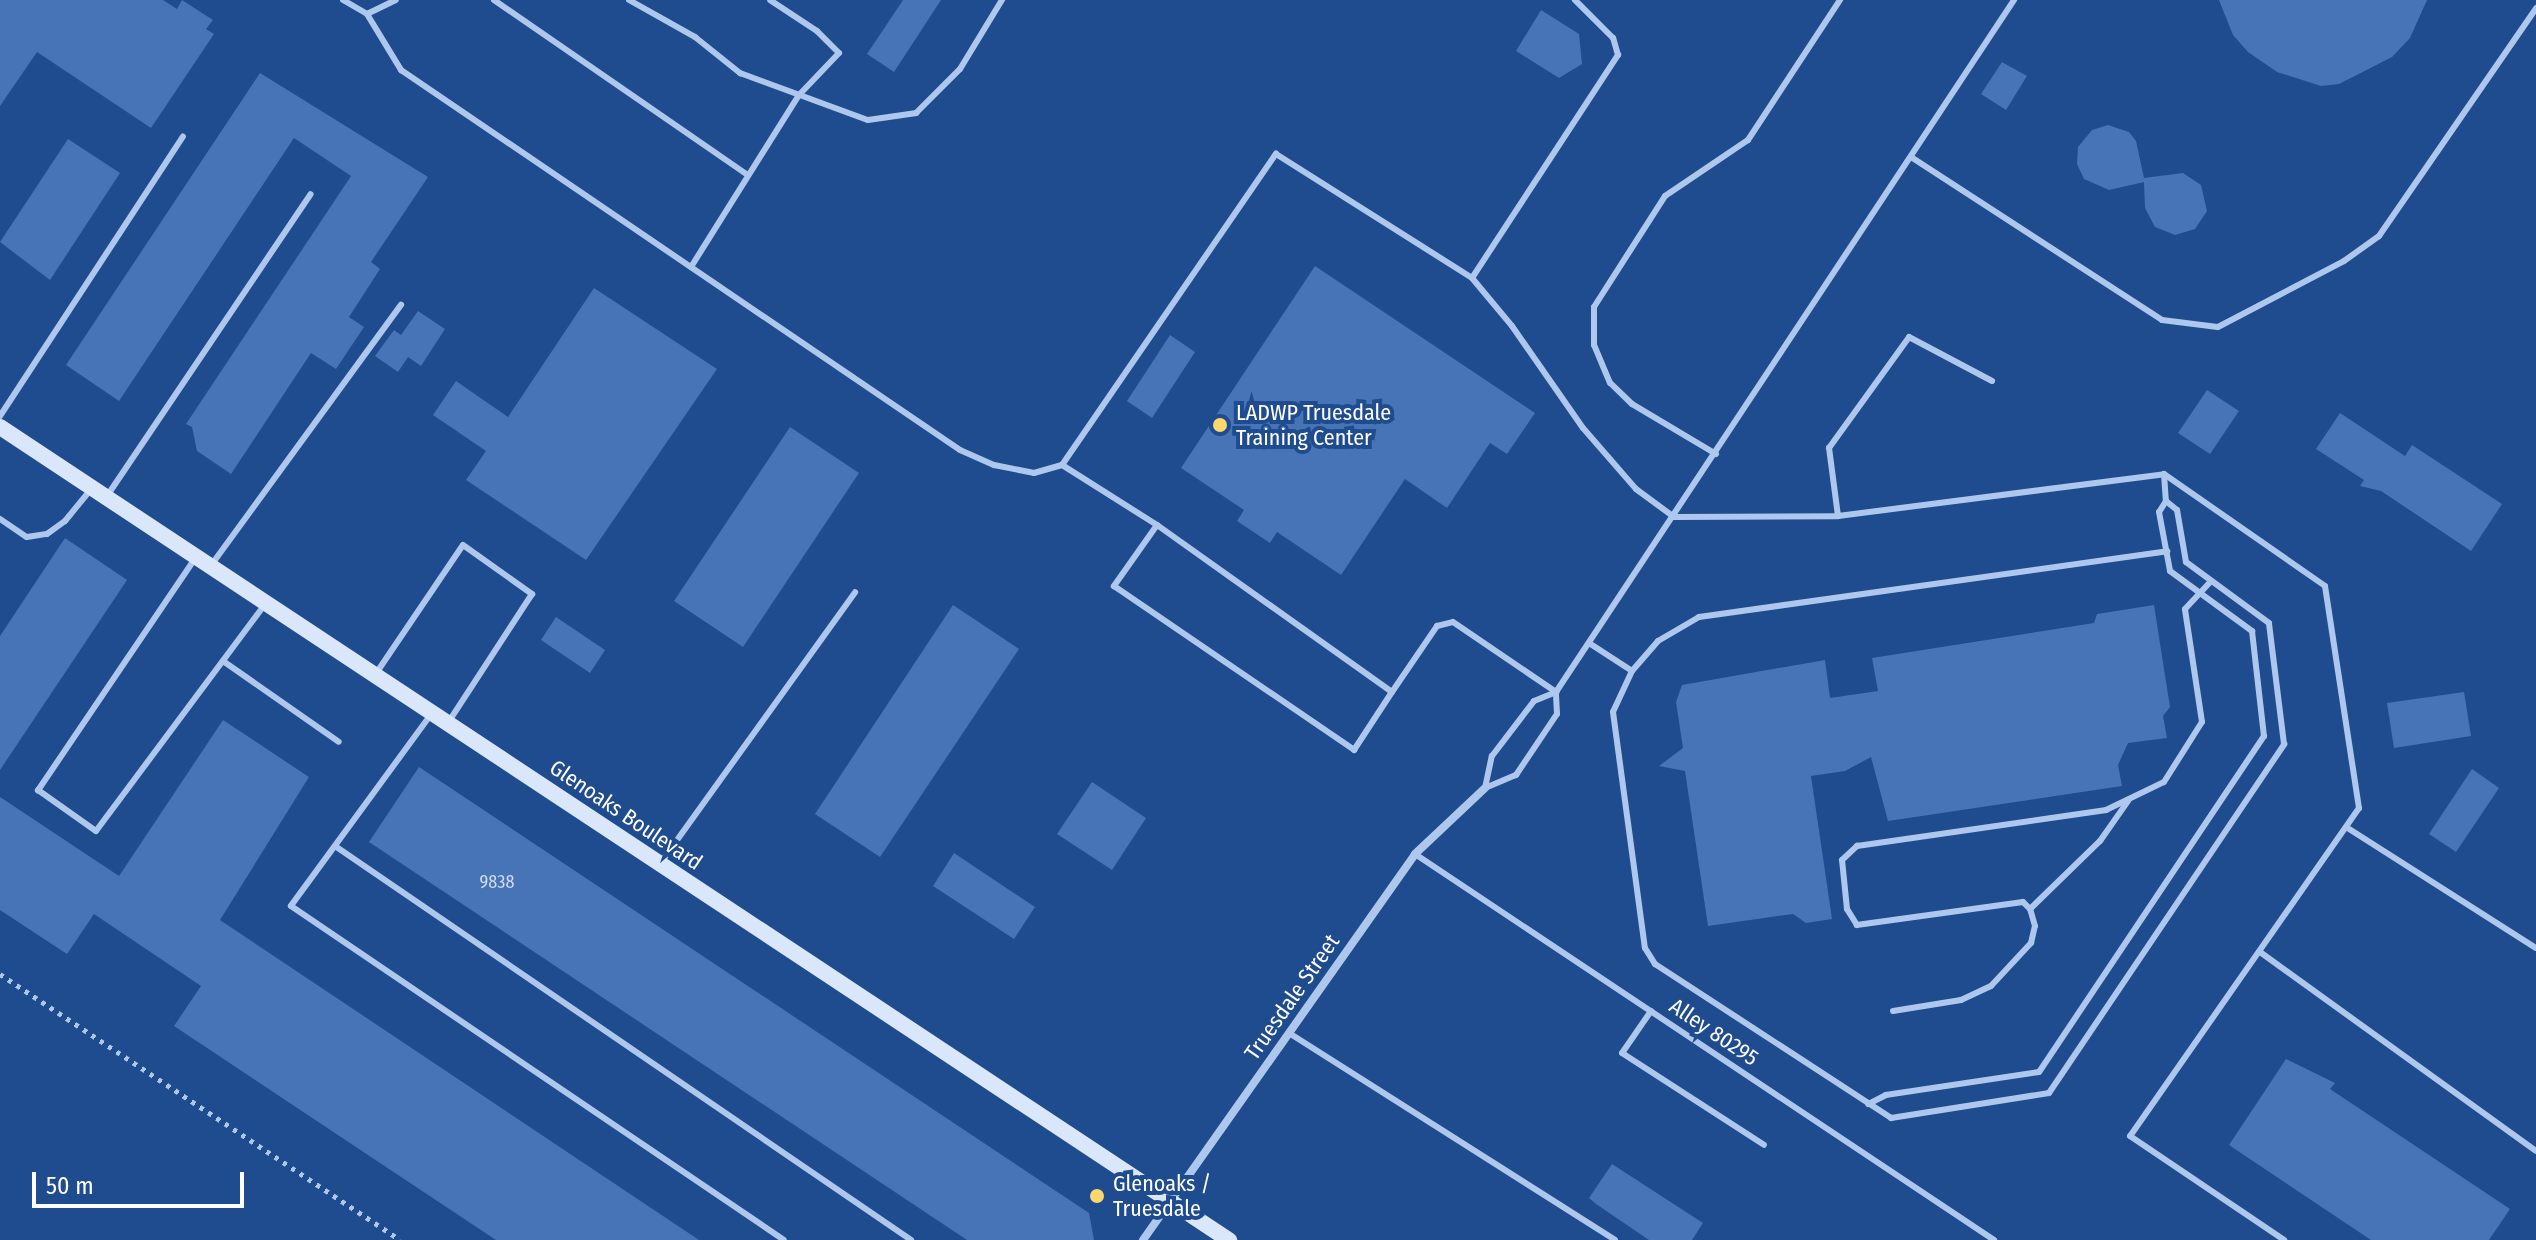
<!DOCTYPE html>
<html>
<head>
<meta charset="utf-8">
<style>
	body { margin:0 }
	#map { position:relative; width:2536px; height:1240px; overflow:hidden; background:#1f4b8f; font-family:"Fira Sans Condensed",sans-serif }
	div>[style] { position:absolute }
	.building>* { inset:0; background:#4774b7 }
	.path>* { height:5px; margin-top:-2.5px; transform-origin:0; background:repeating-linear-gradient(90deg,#aec8ed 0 4px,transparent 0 10px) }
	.service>* { height:6px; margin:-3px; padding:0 3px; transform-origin:3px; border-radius:3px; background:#aec8ed }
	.minor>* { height:8px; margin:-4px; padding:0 4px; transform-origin:4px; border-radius:4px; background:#aec8ed }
	.secondary>* { height:16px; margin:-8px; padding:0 8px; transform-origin:8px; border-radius:8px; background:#dae7fa }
	.dots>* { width:22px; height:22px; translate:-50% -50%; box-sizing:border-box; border:4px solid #1f4b8f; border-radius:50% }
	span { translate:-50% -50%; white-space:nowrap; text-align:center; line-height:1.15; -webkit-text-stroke:8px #1f4b8f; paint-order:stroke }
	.number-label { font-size:18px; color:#d1dced }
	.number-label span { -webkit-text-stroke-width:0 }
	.poi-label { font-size:22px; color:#fff }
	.left { translate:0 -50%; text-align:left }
	.street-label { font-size:22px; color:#fff }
	.scale { position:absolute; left:32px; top:1172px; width:212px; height:36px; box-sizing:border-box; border:4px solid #fff; border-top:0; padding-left:10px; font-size:24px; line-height:28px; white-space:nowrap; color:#fff; -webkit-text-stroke:6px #1f4b8f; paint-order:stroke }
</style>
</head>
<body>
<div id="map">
	<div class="building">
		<div style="clip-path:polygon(0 0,163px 0,177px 9px,182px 0,213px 20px,206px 29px,214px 34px,151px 128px,37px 52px,0 106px)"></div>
		<div style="clip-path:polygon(903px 0,941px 0,894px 72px,867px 54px)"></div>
		<div style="clip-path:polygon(2219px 0,2427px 0,2410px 38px,2392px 57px,2339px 84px,2321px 86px,2277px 72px,2248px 52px,2233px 35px)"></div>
		<div style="clip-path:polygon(1541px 10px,1579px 34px,1582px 64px,1559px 78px,1516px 51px)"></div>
		<div style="clip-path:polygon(2002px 62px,2027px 76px,2006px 110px,1981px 94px)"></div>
		<div style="clip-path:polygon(260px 73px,428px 177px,371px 262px,380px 269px,349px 317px,364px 327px,336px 369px,311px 353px,231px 474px,197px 451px,192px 427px,186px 424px,351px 176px,294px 138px,119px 401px,66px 365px)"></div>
		<div style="clip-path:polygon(2108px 125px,2129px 132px,2136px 141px,2144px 178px,2183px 173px,2201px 185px,2207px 211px,2195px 229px,2175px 235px,2155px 227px,2145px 208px,2144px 182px,2109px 190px,2084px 179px,2077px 164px,2078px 147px,2092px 130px)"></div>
		<div style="clip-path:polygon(68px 139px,120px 173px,50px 280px,0 242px)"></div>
		<div style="clip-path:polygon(1315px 266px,1535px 413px,1507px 454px,1490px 443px,1447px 508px,1405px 479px,1341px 575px,1277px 532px,1270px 543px,1237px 521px,1244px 510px,1181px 468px)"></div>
		<div style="clip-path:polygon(594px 288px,717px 369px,586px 560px,466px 480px,486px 451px,433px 415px,456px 381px,508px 417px)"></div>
		<div style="clip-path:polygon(418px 311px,445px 329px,421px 366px,408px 357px,398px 372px,375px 356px,394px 330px,401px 335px)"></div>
		<div style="clip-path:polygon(1170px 335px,1195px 352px,1152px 418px,1127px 401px)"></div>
		<div style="clip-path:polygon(2207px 390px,2239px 411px,2210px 454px,2178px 433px)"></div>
		<div style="clip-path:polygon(2340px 413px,2405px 456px,2412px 445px,2502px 504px,2471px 551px,2381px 491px,2360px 486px,2364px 480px,2316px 449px)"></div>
		<div style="clip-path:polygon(790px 427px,859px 473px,743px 647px,674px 601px)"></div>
		<div style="clip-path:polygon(65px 538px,127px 580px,0 770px,0 636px)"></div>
		<div style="clip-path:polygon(953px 605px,1019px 649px,880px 857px,815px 814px)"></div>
		<div style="clip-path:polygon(2154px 605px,2170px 707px,2163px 716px,2167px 738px,2128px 743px,2118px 765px,2122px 786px,1888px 821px,1871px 757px,1845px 771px,1811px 776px,1832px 919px,1806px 923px,1793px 914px,1708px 926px,1685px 771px,1659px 766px,1683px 748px,1676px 702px,1682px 685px,1825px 660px,1830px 698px,1878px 691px,1872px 658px,2094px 623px,2097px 614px)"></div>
		<div style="clip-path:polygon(556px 617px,605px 650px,590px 673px,541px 640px)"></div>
		<div style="clip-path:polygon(2464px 692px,2471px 736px,2394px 748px,2387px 703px)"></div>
		<div style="clip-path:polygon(223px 720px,309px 777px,220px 920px,699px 1240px,496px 1240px,174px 1026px,201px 986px,94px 914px,67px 954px,0 910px,0 797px,119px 876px)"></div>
		<div style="clip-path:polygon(419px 767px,1089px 1213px,1094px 1240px,967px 1240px,369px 842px)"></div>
		<div style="clip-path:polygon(2472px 769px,2499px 788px,2456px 852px,2429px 834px)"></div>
		<div style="clip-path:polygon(1092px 782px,1146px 818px,1112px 870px,1057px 834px)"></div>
		<div style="clip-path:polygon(954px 853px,1035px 907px,1014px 939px,933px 886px)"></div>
		<div style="clip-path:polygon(2286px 1059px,2335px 1083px,2330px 1089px,2510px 1209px,2489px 1240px,2371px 1240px,2229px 1145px)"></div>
		<div style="clip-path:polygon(1612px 1164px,1703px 1223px,1692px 1240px,1649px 1240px,1596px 1204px,1589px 1198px)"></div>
	</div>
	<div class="path">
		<div style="left:0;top:974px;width:480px;rotate:33.6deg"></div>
	</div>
	<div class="service">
		<div style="left:343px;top:0;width:28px;rotate:30deg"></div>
		<div style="left:367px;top:14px;width:66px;rotate:58.7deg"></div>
		<div style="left:401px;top:70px;width:676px;rotate:34.21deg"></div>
		<div style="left:960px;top:450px;width:37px;rotate:24deg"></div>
		<div style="left:994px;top:465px;width:41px;rotate:11.3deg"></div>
		<div style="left:1034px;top:473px;width:29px;rotate:-16deg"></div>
		<div style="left:494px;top:0;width:308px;rotate:34.6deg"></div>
		<div style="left:629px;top:0;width:76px;rotate:29.3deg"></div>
		<div style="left:695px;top:37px;width:58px;rotate:38.7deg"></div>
		<div style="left:740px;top:73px;width:136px;rotate:20.2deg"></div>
		<div style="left:868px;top:120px;width:49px;rotate:-8.3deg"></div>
		<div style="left:916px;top:113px;width:62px;rotate:-45deg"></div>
		<div style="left:960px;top:69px;width:81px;rotate:-58.7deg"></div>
		<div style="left:367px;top:14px;width:32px;rotate:-26deg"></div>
		<div style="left:1911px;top:157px;width:299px;rotate:33deg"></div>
		<div style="left:2162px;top:320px;width:56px;rotate:7.1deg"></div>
		<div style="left:2218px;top:327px;width:142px;rotate:-27.6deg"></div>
		<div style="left:2344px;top:261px;width:43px;rotate:-35.5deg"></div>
		<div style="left:2379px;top:236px;width:277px;rotate:-55.4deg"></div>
		<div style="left:691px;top:267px;width:203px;rotate:-57.9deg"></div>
		<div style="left:799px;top:95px;width:58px;rotate:-46.4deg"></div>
		<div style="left:839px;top:53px;width:31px;rotate:-135deg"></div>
		<div style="left:817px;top:31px;width:56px;rotate:-146.6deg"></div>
		<div style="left:1472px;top:278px;width:267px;rotate:-56.8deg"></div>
		<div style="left:1618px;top:55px;width:18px;rotate:-106deg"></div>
		<div style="left:1613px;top:38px;width:54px;rotate:-135deg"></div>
		<div style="left:0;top:416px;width:334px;rotate:-56.8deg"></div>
		<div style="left:1716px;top:454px;width:98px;rotate:-149.2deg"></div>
		<div style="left:1632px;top:404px;width:30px;rotate:-136deg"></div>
		<div style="left:1610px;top:383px;width:41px;rotate:-112.8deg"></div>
		<div style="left:1594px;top:345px;width:38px;rotate:-90deg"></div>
		<div style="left:1594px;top:307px;width:132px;rotate:-57.4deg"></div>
		<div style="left:1665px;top:196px;width:100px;rotate:-34deg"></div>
		<div style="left:1748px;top:140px;width:168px;rotate:-56.7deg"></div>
		<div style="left:2164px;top:474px;width:196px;rotate:34.8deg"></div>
		<div style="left:2325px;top:586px;width:225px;rotate:81.3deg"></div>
		<div style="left:2359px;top:808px;width:400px;rotate:124.9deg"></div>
		<div style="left:2130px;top:1136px;width:186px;rotate:34deg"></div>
		<div style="left:107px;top:496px;width:364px;rotate:-56deg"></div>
		<div style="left:1838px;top:516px;width:69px;rotate:-97.5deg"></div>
		<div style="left:1829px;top:448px;width:137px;rotate:-54.2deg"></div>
		<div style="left:1909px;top:337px;width:94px;rotate:27.9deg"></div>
		<div style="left:0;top:519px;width:32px;rotate:34deg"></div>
		<div style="left:27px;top:537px;width:20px;rotate:-9deg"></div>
		<div style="left:47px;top:534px;width:22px;rotate:-36deg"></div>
		<div style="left:65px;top:521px;width:43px;rotate:-50.7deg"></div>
		<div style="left:1157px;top:525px;width:112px;rotate:-147.7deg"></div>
		<div style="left:1062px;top:465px;width:378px;rotate:-55.5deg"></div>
		<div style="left:1276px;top:154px;width:232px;rotate:32.3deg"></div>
		<div style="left:1472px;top:278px;width:62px;rotate:50.2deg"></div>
		<div style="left:1512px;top:326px;width:124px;rotate:55.2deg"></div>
		<div style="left:1583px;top:428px;width:81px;rotate:49deg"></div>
		<div style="left:1636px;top:489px;width:47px;rotate:36.4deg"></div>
		<div style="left:1674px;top:517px;width:164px;rotate:-0.3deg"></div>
		<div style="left:1838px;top:516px;width:329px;rotate:-7.3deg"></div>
		<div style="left:2164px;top:474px;width:27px;rotate:86deg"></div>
		<div style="left:2166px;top:501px;width:13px;rotate:122deg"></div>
		<div style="left:2159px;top:512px;width:60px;rotate:79.4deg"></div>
		<div style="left:2170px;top:571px;width:102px;rotate:36.2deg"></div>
		<div style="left:2252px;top:631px;width:106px;rotate:83.5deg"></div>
		<div style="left:2264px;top:736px;width:404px;rotate:123.8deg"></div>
		<div style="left:2039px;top:1072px;width:155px;rotate:171.5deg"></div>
		<div style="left:1886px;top:1095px;width:20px;rotate:153deg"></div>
		<div style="left:196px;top:557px;width:282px;rotate:124.1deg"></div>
		<div style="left:38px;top:790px;width:71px;rotate:35.3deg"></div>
		<div style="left:96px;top:831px;width:281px;rotate:-53.3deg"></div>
		<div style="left:212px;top:564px;width:321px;rotate:-53.9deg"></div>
		<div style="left:1589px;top:643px;width:51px;rotate:33.1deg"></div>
		<div style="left:1632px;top:671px;width:45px;rotate:114.9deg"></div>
		<div style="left:1613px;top:712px;width:238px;rotate:82.3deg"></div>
		<div style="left:1645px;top:948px;width:19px;rotate:58deg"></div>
		<div style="left:1655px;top:964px;width:282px;rotate:33.1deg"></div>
		<div style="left:1891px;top:1118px;width:160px;rotate:-9deg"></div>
		<div style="left:2049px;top:1093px;width:421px;rotate:-56deg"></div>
		<div style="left:2284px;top:744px;width:122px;rotate:-97.1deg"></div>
		<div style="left:2269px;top:623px;width:103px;rotate:-143.7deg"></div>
		<div style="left:2186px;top:562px;width:53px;rotate:-99.8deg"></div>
		<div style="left:2177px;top:510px;width:14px;rotate:-141deg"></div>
		<div style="left:223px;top:661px;width:141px;rotate:34.9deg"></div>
		<div style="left:1632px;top:671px;width:40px;rotate:-49deg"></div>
		<div style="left:1658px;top:641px;width:48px;rotate:-30.3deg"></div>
		<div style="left:1699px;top:617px;width:473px;rotate:-8deg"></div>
		<div style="left:377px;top:672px;width:153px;rotate:-55.9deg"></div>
		<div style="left:463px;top:545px;width:85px;rotate:35.4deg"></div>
		<div style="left:532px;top:594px;width:150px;rotate:123.1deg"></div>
		<div style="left:1392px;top:692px;width:288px;rotate:-144.6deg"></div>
		<div style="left:1157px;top:525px;width:75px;rotate:125.2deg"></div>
		<div style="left:1114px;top:586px;width:291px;rotate:34.3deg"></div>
		<div style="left:1354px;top:750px;width:69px;rotate:-56.8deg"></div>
		<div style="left:1392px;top:692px;width:80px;rotate:-55.7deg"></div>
		<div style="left:1437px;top:626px;width:16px;rotate:-14deg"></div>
		<div style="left:1453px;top:622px;width:125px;rotate:34.2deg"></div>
		<div style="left:432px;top:713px;width:239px;rotate:126.2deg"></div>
		<div style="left:291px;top:906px;width:595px;rotate:34.12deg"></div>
		<div style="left:1485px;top:788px;width:33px;rotate:-78deg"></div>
		<div style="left:1492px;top:756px;width:69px;rotate:-52.6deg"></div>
		<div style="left:1534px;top:701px;width:24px;rotate:-22deg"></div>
		<div style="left:1556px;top:692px;width:830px;rotate:-56.5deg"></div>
		<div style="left:1485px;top:788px;width:34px;rotate:-23deg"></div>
		<div style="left:1516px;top:775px;width:73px;rotate:-56.1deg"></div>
		<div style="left:1557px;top:714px;width:22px;rotate:-93deg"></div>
		<div style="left:2346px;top:827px;width:225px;rotate:32.5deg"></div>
		<div style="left:335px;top:846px;width:698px;rotate:34.37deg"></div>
		<div style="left:1415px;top:854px;width:696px;rotate:33.69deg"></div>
		<div style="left:662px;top:861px;width:331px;rotate:-54.3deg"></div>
		<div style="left:2030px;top:909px;width:98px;rotate:-44.2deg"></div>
		<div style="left:2100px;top:841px;width:49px;rotate:-55deg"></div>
		<div style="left:2260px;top:952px;width:340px;rotate:35.8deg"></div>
		<div style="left:1651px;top:1011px;width:51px;rotate:124.6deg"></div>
		<div style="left:1622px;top:1053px;width:169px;rotate:32.9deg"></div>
		<div style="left:1893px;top:1011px;width:69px;rotate:-9.2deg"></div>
		<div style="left:1961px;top:1000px;width:33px;rotate:-25deg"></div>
		<div style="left:1991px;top:986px;width:59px;rotate:-47.1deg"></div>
		<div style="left:2031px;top:943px;width:17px;rotate:-77deg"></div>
		<div style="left:2035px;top:926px;width:18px;rotate:-106deg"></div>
		<div style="left:2030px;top:909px;width:10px;rotate:-135deg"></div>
		<div style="left:2023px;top:902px;width:168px;rotate:172.1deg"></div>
		<div style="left:1857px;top:925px;width:19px;rotate:-122deg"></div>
		<div style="left:1847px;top:909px;width:49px;rotate:-95.8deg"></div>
		<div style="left:1842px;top:860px;width:21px;rotate:-43deg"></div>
		<div style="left:1857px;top:846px;width:252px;rotate:-8.2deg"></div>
		<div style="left:2106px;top:810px;width:64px;rotate:-25.8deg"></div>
		<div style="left:2164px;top:782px;width:71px;rotate:-57.7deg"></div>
		<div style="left:2202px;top:722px;width:114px;rotate:-98.6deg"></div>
		<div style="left:2185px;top:609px;width:38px;rotate:-47deg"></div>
		<div style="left:1289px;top:1033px;width:386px;rotate:32.4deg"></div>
	</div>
	<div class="minor">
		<div style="left:1143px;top:1240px;width:472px;rotate:-54.8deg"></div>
		<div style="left:1415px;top:854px;width:96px;rotate:-43.3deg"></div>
	</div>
	<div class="secondary">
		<div style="left:0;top:427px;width:1474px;rotate:33.49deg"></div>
	</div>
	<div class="dots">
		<div style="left:1220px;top:425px;background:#fbd86e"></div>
		<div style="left:1097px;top:1196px;background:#fbd86e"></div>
	</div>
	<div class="number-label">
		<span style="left:497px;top:882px">9838</span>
	</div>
	<div class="poi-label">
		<span class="left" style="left:1236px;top:425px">LADWP Truesdale<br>Training Center</span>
		<span class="left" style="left:1113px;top:1196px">Glenoaks /<br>Truesdale</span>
	</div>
	<div class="street-label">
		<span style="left:626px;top:815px;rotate:34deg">Glenoaks Boulevard</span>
		<span style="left:1292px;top:997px;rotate:-55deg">Truesdale Street</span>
		<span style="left:1714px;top:1032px;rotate:34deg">Alley 80295</span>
	</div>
	<div class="scale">50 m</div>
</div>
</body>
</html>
